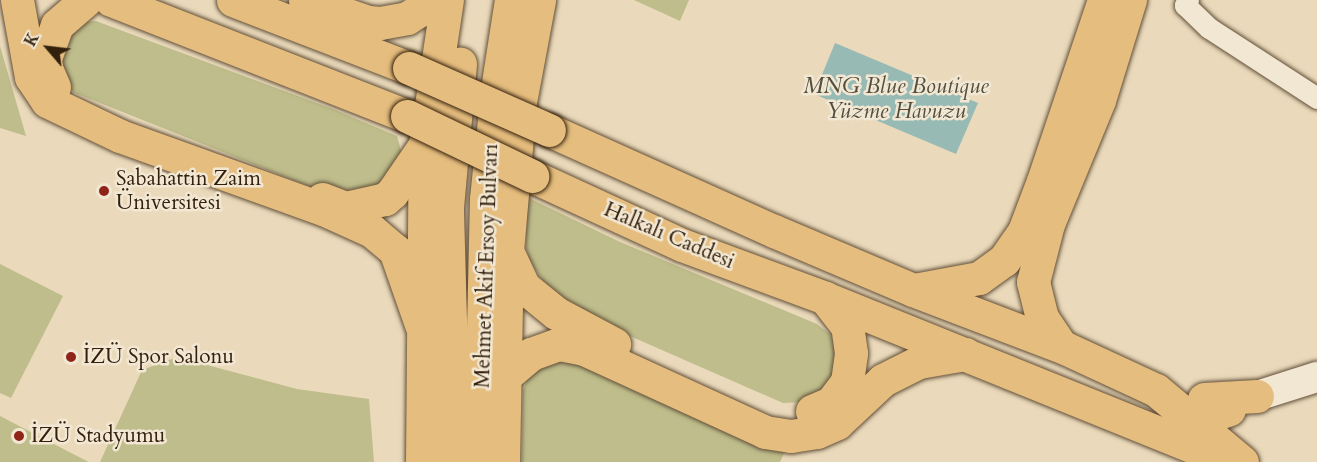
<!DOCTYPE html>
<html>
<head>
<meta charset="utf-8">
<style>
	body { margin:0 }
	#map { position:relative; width:1317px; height:462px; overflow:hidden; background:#eadabb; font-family:Cardo,serif }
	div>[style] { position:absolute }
	.green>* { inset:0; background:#bebd8b }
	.water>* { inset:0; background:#98bab4 }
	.roads { filter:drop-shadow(0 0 2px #614e38) drop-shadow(0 0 2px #614e38) }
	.street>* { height:21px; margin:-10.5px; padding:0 10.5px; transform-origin:10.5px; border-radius:10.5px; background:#f1e7d3 }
	.secondary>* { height:30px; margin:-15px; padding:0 15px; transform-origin:15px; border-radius:15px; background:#f1e7d3 }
	.primary>* { height:33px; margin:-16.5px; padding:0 16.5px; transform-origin:16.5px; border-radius:16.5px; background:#e5bd7e }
	.bridges { filter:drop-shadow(0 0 2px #33200c) drop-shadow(0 0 2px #33200c) }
	.primary-bridge>* { height:33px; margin:-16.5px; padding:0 16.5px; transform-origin:16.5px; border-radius:16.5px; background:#e5bd7e }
	.dots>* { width:16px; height:16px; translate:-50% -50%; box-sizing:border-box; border:3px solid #f1e7d3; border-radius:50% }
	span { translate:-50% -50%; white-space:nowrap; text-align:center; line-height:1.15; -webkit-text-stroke:5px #f1e7d3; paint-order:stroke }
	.poi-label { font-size:21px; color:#33200c }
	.left { translate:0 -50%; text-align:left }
	.street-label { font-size:21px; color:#33200c }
	.water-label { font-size:22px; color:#514e3e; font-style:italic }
	.north { position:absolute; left:18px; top:18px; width:60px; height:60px; -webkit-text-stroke:4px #f1e7d3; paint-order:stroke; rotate:298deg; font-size:16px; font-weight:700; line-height:24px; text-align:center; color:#33200c }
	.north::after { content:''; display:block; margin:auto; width:21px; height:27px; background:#33200c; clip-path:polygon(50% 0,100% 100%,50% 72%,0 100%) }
</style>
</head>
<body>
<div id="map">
	<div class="green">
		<div style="clip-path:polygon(634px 0,689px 0,680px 21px)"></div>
		<div style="clip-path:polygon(96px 21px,333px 109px,397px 136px,402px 154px,388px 182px,343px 200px,75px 93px,63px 83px,57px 47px,83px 22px)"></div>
		<div style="clip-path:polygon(0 46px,26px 136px,0 128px)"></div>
		<div style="clip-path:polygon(527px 197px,620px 242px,817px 324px,831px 335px,838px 351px,830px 385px,802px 402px,783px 403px,607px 326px,568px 303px,544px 283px,529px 259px,526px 246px)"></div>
		<div style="clip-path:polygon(0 264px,63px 296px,11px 398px,0 393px)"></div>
		<div style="clip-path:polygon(560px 356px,787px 447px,780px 462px,522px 462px,523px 391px,529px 375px)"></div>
		<div style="clip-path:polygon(177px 357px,297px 389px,369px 399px,374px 462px,100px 462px,142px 370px)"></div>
		<div style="clip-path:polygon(0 416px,75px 455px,89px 462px,0 462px)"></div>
	</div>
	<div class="water">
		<div style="clip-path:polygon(835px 43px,978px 103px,956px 154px,814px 94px)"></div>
	</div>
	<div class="roads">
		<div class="street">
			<div style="left:1188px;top:0;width:6px;rotate:121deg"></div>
			<div style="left:1185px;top:5px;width:33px;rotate:44deg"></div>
			<div style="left:1209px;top:28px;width:129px;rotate:32.9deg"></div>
		</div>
		<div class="secondary">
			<div style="left:1257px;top:396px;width:63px;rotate:-17.6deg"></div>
		</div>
		<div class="primary">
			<div style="left:17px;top:0;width:78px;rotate:79.7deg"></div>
			<div style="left:31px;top:77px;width:29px;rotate:56deg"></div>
			<div style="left:47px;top:101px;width:81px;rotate:25.6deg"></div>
			<div style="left:120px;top:136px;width:216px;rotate:19.8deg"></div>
			<div style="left:323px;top:209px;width:54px;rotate:24.2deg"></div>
			<div style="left:372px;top:231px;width:30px;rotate:40deg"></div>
			<div style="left:395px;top:250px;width:85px;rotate:70.7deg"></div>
			<div style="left:111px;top:0;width:318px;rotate:21.4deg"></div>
			<div style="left:233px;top:0;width:189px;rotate:21.1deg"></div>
			<div style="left:305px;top:0;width:67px;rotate:19.2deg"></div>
			<div style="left:368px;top:22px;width:12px;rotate:5deg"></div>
			<div style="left:380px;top:23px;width:27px;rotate:-10deg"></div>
			<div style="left:407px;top:18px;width:13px;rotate:-32deg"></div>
			<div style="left:418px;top:11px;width:14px;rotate:-54deg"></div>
			<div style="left:54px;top:87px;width:21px;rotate:-113deg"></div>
			<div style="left:46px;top:68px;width:10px;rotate:-96deg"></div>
			<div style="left:45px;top:58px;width:35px;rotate:-70deg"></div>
			<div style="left:57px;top:25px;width:38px;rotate:-41deg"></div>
			<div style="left:549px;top:130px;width:247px;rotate:24.2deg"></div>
			<div style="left:774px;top:231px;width:151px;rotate:23deg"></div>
			<div style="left:913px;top:290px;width:163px;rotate:20.9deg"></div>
			<div style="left:1065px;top:348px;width:100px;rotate:24.8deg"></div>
			<div style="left:1156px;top:390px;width:112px;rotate:39.9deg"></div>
			<div style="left:532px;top:176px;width:165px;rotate:24.7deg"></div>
			<div style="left:682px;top:245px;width:153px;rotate:20.3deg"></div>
			<div style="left:825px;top:298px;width:430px;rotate:22deg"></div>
			<div style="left:322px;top:199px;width:25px;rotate:21deg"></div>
			<div style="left:345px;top:208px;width:41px;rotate:-12.7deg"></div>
			<div style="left:385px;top:199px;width:9px;rotate:-41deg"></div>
			<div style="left:392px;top:193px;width:58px;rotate:-55.5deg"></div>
			<div style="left:507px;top:251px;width:40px;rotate:65deg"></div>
			<div style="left:524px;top:287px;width:41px;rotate:39.1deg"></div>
			<div style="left:556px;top:313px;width:66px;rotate:28.1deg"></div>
			<div style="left:914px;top:290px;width:66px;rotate:-10.5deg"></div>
			<div style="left:979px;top:278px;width:31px;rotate:-36deg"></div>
			<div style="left:1004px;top:260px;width:35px;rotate:-55deg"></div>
			<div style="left:1024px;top:231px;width:53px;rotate:-69.2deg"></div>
			<div style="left:1043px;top:181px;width:191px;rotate:-71.4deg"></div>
			<div style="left:1061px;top:346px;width:34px;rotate:-124deg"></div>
			<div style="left:1042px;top:318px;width:37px;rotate:-104deg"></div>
			<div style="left:1033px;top:282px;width:60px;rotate:-75.5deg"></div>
			<div style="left:1048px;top:224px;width:134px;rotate:-67.6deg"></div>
			<div style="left:1099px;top:100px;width:105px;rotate:-72.8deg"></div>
			<div style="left:506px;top:375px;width:33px;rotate:-40deg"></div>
			<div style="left:531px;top:354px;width:30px;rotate:-20deg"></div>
			<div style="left:559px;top:344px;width:25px;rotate:11deg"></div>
			<div style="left:584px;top:349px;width:199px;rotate:24.6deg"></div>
			<div style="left:765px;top:432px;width:26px;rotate:9deg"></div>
			<div style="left:791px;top:436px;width:26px;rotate:-9deg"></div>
			<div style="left:817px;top:432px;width:22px;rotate:-24deg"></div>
			<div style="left:837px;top:423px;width:63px;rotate:-43.1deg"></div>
			<div style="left:883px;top:380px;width:40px;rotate:-26.6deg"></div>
			<div style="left:919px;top:362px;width:47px;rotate:-9.9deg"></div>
			<div style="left:1204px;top:399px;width:53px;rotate:-3.2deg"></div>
			<div style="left:812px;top:411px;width:21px;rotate:-23deg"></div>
			<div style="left:831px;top:403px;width:26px;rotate:-53deg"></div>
			<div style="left:847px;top:382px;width:29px;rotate:-82deg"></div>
			<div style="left:851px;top:353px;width:27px;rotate:-98deg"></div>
			<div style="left:847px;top:326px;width:36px;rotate:-128deg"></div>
			<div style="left:1178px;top:420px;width:17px;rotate:3deg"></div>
			<div style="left:1195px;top:421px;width:36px;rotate:-19deg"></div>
			<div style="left:422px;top:462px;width:317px;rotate:-89.5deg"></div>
			<div style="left:425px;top:145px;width:147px;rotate:-81.4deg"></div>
			<div style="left:454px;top:462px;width:255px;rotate:-91.6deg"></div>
			<div style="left:447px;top:207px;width:144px;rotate:-84.8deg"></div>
			<div style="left:485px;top:462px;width:45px;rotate:-95.1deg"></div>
			<div style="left:481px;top:417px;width:218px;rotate:-88.7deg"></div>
			<div style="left:486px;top:199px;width:111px;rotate:-84.3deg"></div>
			<div style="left:497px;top:89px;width:90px;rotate:-81.1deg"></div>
			<div style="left:503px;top:462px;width:211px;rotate:-88.9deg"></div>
			<div style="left:507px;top:251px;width:150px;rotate:-85deg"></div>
			<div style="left:520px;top:102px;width:104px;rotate:-79.4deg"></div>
		</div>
	</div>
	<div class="bridges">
		<div class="primary-bridge">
			<div style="left:409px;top:68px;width:153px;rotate:23.9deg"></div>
			<div style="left:407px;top:116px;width:139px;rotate:25.6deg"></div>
		</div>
	</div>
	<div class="dots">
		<div style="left:104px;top:191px;background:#8f2418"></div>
		<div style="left:71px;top:357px;background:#8f2418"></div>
		<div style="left:19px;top:436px;background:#8f2418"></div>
	</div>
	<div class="poi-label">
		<span class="left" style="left:116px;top:191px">Sabahattin Zaim<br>Üniversitesi</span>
		<span class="left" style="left:83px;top:357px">İZÜ Spor Salonu</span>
		<span class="left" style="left:31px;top:436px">İZÜ Stadyumu</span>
	</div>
	<div class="street-label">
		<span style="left:669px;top:236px;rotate:23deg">Halkalı Caddesi</span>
		<span style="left:487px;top:266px;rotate:-88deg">Mehmet Akif Ersoy Bulvarı</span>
	</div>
	<div class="water-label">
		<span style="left:896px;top:99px">MNG Blue Boutique<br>Yüzme Havuzu</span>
	</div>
	<div class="north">K</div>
</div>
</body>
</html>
